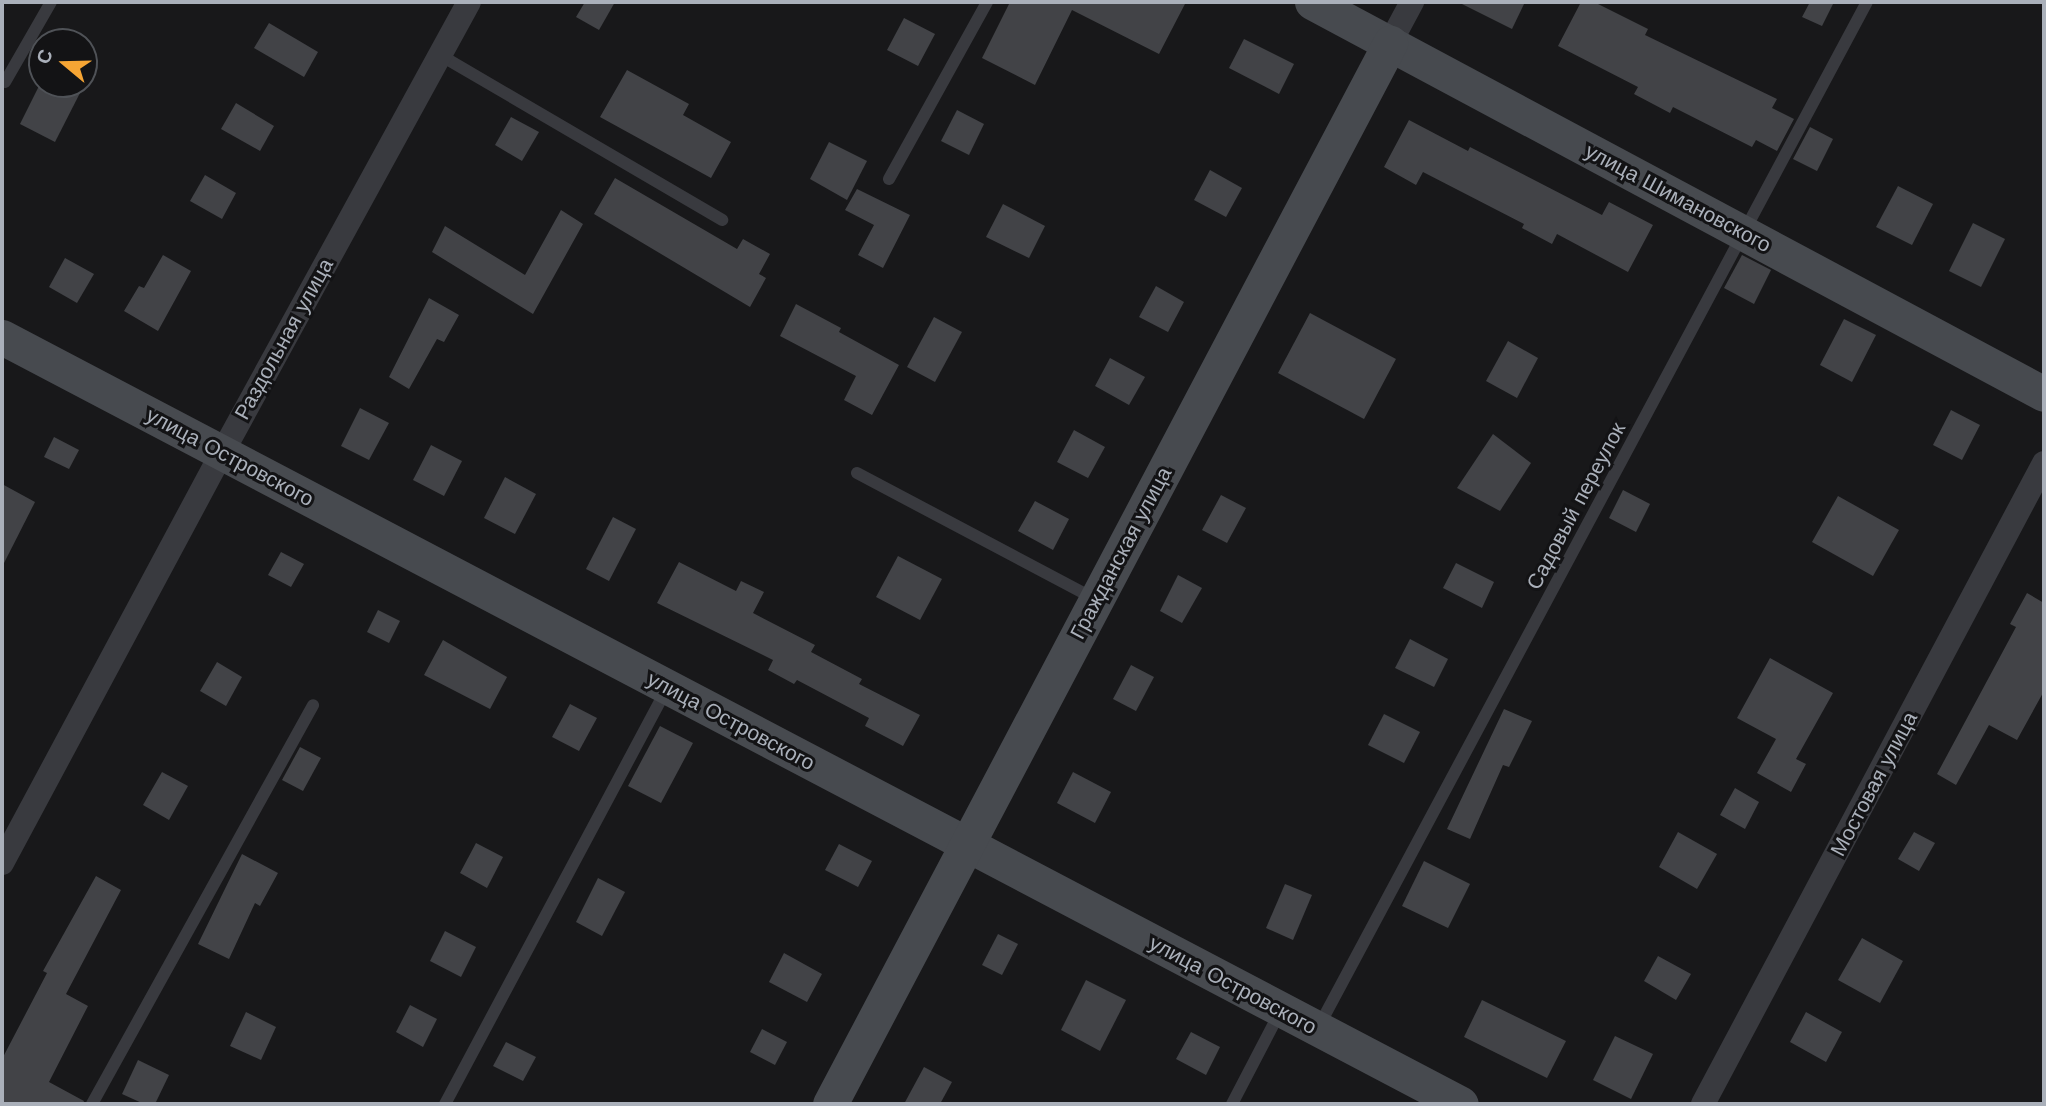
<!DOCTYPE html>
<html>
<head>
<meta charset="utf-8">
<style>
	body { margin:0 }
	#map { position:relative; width:2046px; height:1106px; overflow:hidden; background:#18181a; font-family:"Work Sans",sans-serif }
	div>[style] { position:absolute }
	.building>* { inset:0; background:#424347 }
	.lane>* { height:12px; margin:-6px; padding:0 6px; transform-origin:6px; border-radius:6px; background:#393a3f }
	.street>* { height:24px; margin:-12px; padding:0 12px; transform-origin:12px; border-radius:12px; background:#393a3f }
	.secondary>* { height:35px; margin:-17.5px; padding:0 17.5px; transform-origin:17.5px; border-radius:17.5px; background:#474a4f }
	span { translate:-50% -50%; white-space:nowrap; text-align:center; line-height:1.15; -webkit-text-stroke:6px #131315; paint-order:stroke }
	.street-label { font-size:21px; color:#aab0ba }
	.frame { position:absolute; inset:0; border:4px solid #aab0ba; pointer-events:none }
	.north { position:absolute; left:28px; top:28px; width:70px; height:70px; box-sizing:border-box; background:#131315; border:2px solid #4f5257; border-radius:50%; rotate:289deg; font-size:19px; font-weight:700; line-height:28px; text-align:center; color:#aab0ba }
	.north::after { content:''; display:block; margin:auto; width:24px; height:32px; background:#f6a534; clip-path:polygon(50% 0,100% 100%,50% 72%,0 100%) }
</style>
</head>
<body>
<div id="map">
	<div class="building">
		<div style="clip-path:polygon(585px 2px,615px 2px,599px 30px,576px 17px)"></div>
		<div style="clip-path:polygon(1010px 2px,1186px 2px,1159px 54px,1072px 10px,1035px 85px,982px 58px)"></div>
		<div style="clip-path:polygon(1458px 2px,1525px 2px,1512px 29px)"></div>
		<div style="clip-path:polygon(1581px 2px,1594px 2px,1648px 29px,1645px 35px,1777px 99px,1772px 108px,1794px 119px,1777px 151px,1756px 140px,1752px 147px,1673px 107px,1670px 113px,1634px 94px,1638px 87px,1558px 46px)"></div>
		<div style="clip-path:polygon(1810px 2px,1834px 2px,1822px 26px,1802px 17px)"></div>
		<div style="clip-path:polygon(904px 18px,935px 34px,918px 66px,887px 50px)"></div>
		<div style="clip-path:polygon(269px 23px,318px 52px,304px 77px,254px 48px)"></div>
		<div style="clip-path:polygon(1244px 39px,1294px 64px,1279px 94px,1229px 68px)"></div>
		<div style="clip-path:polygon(627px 70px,689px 104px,683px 115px,731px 142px,711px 178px,600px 117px)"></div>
		<div style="clip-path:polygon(40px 84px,68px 84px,81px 91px,55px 142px,20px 124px)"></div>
		<div style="clip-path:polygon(236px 103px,274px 126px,260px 151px,221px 129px)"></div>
		<div style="clip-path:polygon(957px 110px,984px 124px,969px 155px,941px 141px)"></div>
		<div style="clip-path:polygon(511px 117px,539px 132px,522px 161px,495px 145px)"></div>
		<div style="clip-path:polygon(1409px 120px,1468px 151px,1470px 147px,1602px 215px,1609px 202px,1653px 225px,1628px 272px,1557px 234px,1552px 244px,1522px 228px,1524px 224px,1423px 172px,1416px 185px,1384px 167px)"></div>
		<div style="clip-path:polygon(1810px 127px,1833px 139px,1817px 171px,1793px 159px)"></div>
		<div style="clip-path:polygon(829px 142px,867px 161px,847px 200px,810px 179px)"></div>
		<div style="clip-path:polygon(1210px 170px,1242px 188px,1226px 217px,1194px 200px)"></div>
		<div style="clip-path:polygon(205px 175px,236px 193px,222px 219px,190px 201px)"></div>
		<div style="clip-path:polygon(615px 178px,737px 249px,743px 239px,770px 254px,759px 274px,766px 278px,750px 307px,594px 214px)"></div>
		<div style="clip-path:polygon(1898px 186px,1933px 204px,1912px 245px,1876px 227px)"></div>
		<div style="clip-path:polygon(857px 189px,910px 215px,883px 268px,858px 255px,874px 225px,845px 210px)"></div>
		<div style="clip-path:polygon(1003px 204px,1045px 226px,1029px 258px,986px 237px)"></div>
		<div style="clip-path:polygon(561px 210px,583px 224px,533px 314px,432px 252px,445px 226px,525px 275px)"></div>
		<div style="clip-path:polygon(1973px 223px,2005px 239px,1981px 287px,1949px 271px)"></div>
		<div style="clip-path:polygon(163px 255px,191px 271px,158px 331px,124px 311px,139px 286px,144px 288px)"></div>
		<div style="clip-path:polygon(1742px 255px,1771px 270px,1754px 304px,1724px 288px)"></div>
		<div style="clip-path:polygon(65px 258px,94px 274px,77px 303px,49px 287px)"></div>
		<div style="clip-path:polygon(1156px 286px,1184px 302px,1168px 332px,1139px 317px)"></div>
		<div style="clip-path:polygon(429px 298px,459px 315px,444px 342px,437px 339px,409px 389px,389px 377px)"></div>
		<div style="clip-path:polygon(796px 304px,841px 328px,839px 332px,899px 365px,872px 415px,844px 400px,856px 376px,780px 336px)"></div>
		<div style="clip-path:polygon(1310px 313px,1396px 359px,1364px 419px,1278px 373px)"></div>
		<div style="clip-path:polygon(934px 317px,962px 332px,935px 382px,907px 367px)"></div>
		<div style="clip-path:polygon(1844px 319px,1876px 335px,1852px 382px,1820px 365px)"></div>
		<div style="clip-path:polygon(1508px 341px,1538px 358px,1517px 398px,1486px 381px)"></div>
		<div style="clip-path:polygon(1110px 358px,1145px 377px,1129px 405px,1095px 386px)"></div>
		<div style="clip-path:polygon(360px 408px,389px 423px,369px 460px,341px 446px)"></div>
		<div style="clip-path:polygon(1951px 410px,1980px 425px,1962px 460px,1933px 445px)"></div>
		<div style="clip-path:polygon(1074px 430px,1105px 447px,1088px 478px,1057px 462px)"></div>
		<div style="clip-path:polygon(1493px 434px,1531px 463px,1500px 511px,1457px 488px)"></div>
		<div style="clip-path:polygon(54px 437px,79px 450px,69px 469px,44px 457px)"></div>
		<div style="clip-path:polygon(431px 445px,462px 461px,444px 496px,413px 480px)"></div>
		<div style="clip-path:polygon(505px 477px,536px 494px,515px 534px,484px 518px)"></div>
		<div style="clip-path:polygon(2px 484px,35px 502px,2px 567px)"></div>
		<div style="clip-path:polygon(1623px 490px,1650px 504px,1636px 532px,1609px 518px)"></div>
		<div style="clip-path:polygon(1221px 495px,1246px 508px,1227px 543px,1202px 530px)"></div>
		<div style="clip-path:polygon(1838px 496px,1899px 530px,1873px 576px,1812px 542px)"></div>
		<div style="clip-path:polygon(1035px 501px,1069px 519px,1053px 550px,1018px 531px)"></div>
		<div style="clip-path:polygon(613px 517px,636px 529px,609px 581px,586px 569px)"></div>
		<div style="clip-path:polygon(281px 552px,304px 564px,291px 587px,268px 575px)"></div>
		<div style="clip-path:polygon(898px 556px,942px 579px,920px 620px,876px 597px)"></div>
		<div style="clip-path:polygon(679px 562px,736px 591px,741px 581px,764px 592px,753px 613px,815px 645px,811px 652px,862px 679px,859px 684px,920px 715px,903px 746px,865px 726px,869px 718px,797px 680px,794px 684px,768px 670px,773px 660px,657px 603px)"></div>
		<div style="clip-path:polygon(1456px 563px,1494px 582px,1482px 608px,1443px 588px)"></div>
		<div style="clip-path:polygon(1178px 575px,1202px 588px,1182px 623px,1160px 611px)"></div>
		<div style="clip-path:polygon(2027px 593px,2044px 603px,2044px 691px,2017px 740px,1989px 725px,1956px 785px,1937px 774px,2016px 627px,2010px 624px)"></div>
		<div style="clip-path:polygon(378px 610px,400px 621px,389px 643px,367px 632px)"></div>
		<div style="clip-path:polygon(1410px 639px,1448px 659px,1434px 687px,1395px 668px)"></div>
		<div style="clip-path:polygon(443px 640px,507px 677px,490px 709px,424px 675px)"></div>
		<div style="clip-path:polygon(1770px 658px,1833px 693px,1796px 759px,1806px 764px,1791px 792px,1757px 773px,1776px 739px,1737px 718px)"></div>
		<div style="clip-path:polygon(217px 662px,242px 677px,226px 706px,200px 691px)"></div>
		<div style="clip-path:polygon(1131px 665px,1154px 677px,1136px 711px,1113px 699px)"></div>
		<div style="clip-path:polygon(570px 704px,597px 718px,579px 751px,552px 737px)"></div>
		<div style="clip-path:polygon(1504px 709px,1532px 721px,1509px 767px,1503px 765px,1470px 839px,1447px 829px)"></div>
		<div style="clip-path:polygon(1384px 714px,1420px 732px,1404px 763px,1368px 745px)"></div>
		<div style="clip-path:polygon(660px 726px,693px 743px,661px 803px,628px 786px)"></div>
		<div style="clip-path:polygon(300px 747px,321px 758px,303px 791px,282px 780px)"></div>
		<div style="clip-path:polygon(162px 772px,188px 786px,169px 820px,143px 805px)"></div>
		<div style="clip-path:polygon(1073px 772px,1111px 792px,1095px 823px,1057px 803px)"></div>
		<div style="clip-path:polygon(1735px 788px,1759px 802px,1745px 829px,1720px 815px)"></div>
		<div style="clip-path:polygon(1678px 832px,1717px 854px,1697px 889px,1659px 867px)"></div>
		<div style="clip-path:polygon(1914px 832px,1935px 843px,1919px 871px,1898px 859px)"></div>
		<div style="clip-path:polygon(476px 843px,503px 857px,487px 888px,460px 873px)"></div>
		<div style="clip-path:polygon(839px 844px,872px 861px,858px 887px,825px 870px)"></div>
		<div style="clip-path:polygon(242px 854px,278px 873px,260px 906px,255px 903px,229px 959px,198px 944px)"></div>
		<div style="clip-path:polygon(1424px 861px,1470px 884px,1448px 928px,1402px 906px)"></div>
		<div style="clip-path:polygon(96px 876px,121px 890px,66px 994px,88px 1006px,49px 1082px,84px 1101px,83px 1104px,2px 1104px,2px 1059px,47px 973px,43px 971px)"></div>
		<div style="clip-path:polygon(598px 878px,625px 892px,602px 936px,576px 922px)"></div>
		<div style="clip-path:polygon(1285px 884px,1312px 895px,1293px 940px,1266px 928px)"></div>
		<div style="clip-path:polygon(445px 931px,476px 947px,461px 977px,430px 961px)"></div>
		<div style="clip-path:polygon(998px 934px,1018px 944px,1002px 975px,982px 965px)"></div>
		<div style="clip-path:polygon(1862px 938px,1903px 961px,1880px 1003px,1838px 980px)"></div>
		<div style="clip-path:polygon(784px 953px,822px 974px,807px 1002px,769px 982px)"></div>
		<div style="clip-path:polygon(1658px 956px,1691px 974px,1676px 1000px,1644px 981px)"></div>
		<div style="clip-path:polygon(1086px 980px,1126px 1000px,1100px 1051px,1061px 1030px)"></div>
		<div style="clip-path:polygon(1482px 1000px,1566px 1041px,1547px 1078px,1464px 1037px)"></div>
		<div style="clip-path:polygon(410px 1005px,437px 1019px,423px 1047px,396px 1032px)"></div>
		<div style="clip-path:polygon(246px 1012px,276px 1027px,261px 1060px,230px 1046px)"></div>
		<div style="clip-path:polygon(1806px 1012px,1842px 1032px,1826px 1062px,1790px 1042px)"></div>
		<div style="clip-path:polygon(762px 1029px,787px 1042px,775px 1065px,750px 1052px)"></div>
		<div style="clip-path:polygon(1191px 1032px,1220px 1047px,1206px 1075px,1176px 1059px)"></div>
		<div style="clip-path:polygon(1615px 1036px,1653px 1054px,1631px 1099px,1593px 1080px)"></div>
		<div style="clip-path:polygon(506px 1042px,536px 1057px,523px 1081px,493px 1066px)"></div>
		<div style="clip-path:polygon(138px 1060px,169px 1075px,155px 1104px,144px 1104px,122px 1094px)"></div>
		<div style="clip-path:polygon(924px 1067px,952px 1082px,940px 1104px,904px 1104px)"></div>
	</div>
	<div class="lane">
		<div style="left:440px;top:55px;width:327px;rotate:30.3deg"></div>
		<div style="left:5px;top:82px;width:92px;rotate:-60.1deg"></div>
		<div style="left:889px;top:179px;width:202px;rotate:-61deg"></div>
		<div style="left:857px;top:473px;width:267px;rotate:27.9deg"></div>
		<div style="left:1319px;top:1026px;width:1161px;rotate:-61.85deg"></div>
		<div style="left:92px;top:1104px;width:456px;rotate:-61deg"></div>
		<div style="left:445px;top:1104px;width:472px;rotate:-61.9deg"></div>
		<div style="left:1232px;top:1104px;width:106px;rotate:-62.5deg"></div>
	</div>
	<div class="street">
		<div style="left:1390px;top:43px;width:47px;rotate:-61.8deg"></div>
		<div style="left:2px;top:863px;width:465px;rotate:-61.8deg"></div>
		<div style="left:222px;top:453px;width:514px;rotate:-61.29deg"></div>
		<div style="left:1703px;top:1104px;width:726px;rotate:-61.99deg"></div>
	</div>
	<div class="secondary">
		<div style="left:1312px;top:2px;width:830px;rotate:28.17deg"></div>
		<div style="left:2px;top:337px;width:1648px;rotate:27.73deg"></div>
		<div style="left:830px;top:1104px;width:1200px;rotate:-62.17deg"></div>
	</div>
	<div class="street-label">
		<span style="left:1678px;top:198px;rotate:28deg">улица Шимановского</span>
		<span style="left:284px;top:339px;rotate:-61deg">Раздольная улица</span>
		<span style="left:230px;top:457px;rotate:28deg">улица Островского</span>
		<span style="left:1576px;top:506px;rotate:-62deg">Садовый переулок</span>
		<span style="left:1121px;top:553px;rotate:-62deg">Гражданская улица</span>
		<span style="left:731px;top:721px;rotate:28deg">улица Островского</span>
		<span style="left:1874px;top:784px;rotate:-62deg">Мостовая улица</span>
		<span style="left:1233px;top:985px;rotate:28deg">улица Островского</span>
	</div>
	<div class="frame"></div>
	<div class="north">С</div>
</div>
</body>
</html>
